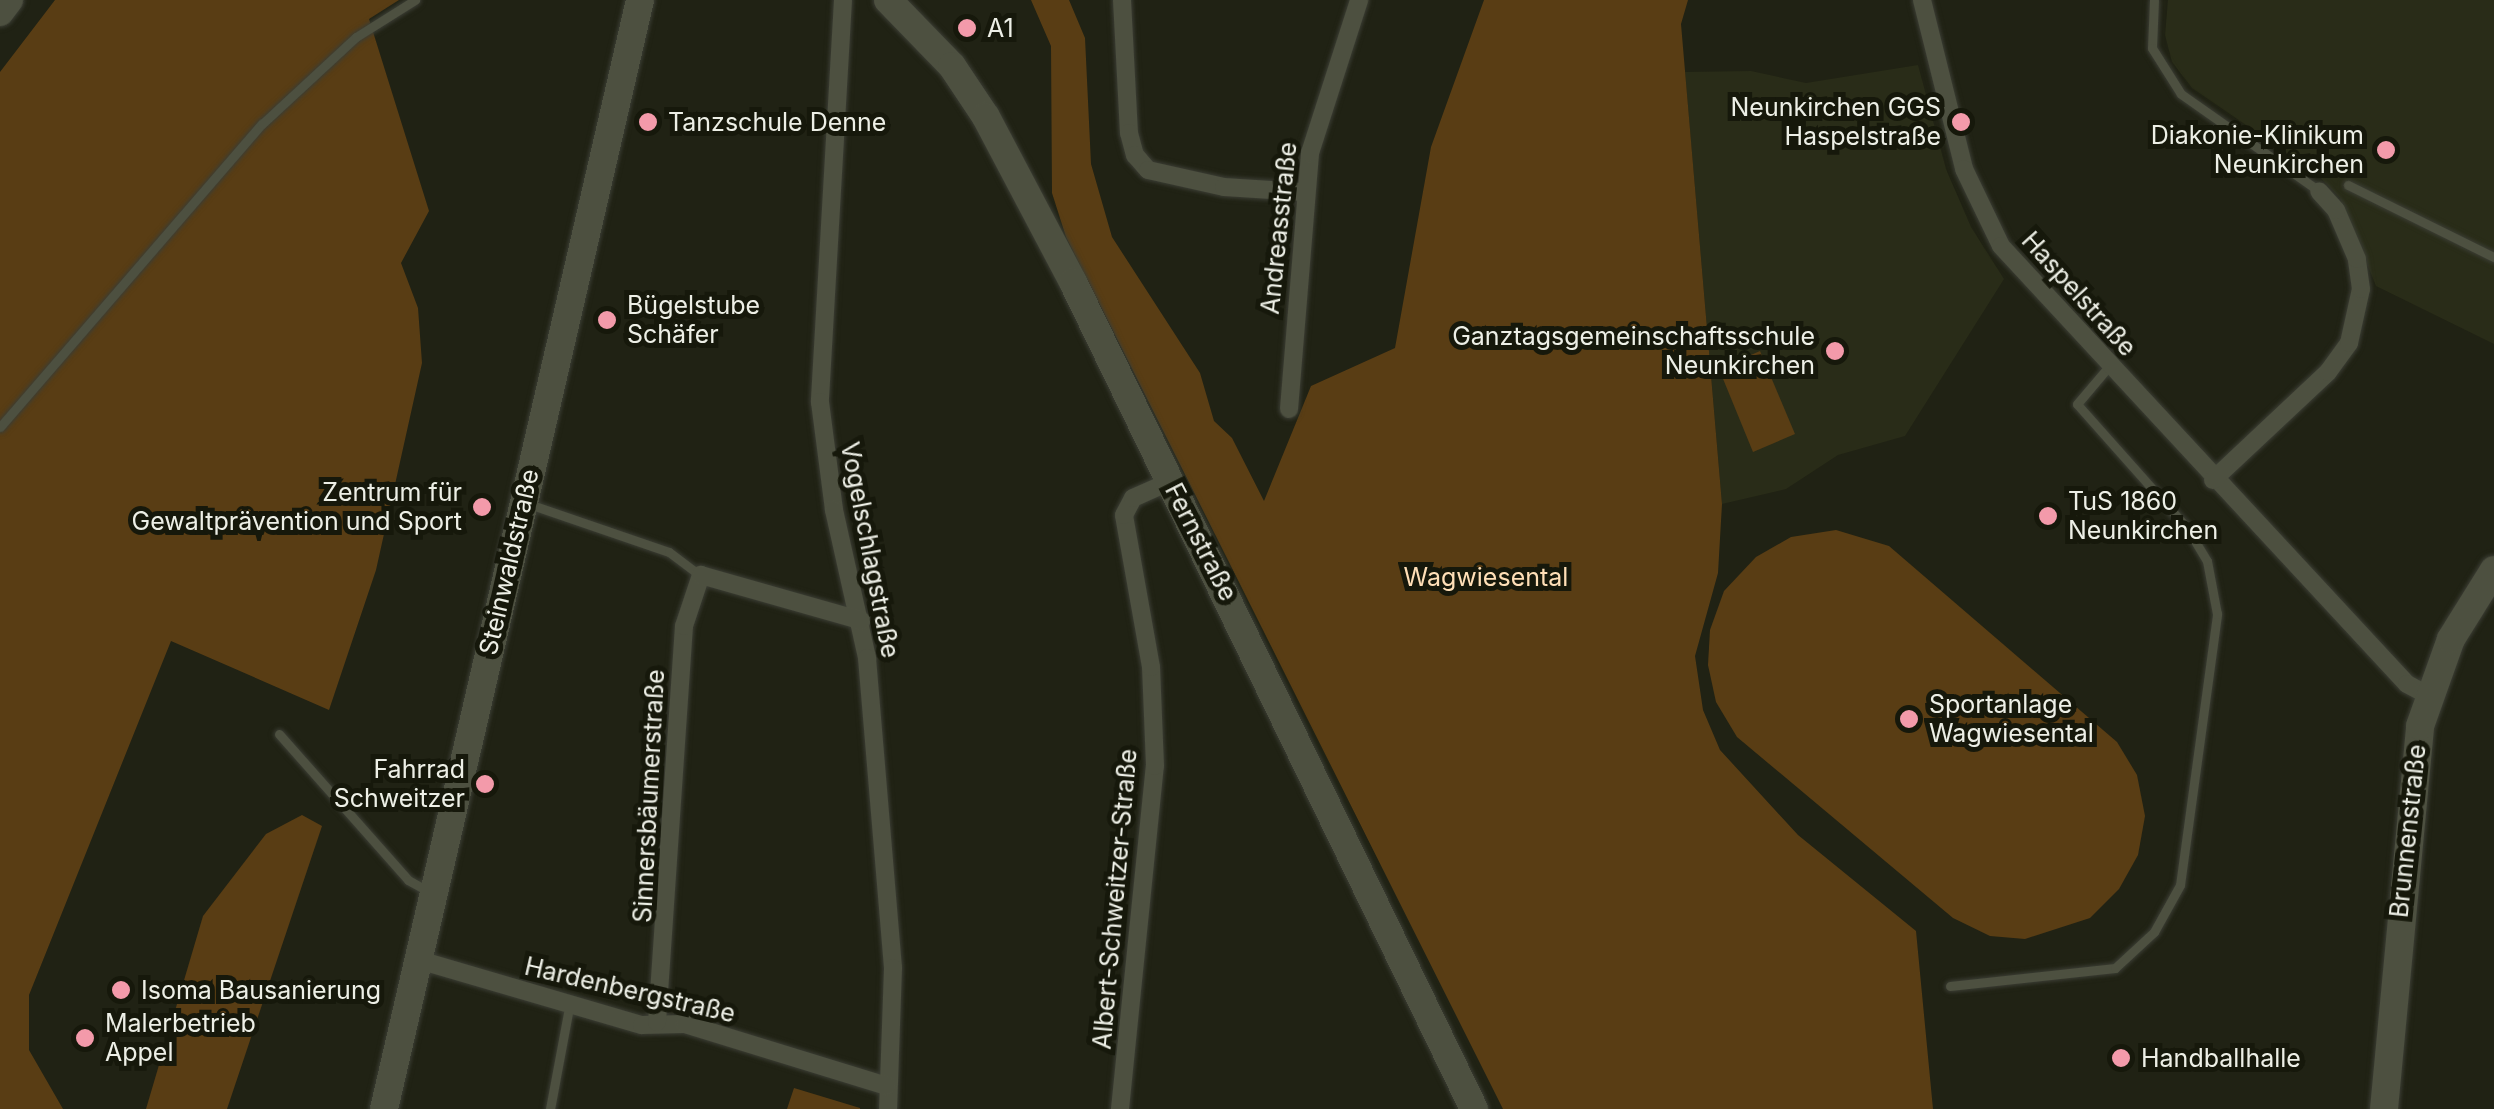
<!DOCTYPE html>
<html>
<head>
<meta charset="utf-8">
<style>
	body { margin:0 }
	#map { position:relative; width:2494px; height:1109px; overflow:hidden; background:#202214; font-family:Inter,sans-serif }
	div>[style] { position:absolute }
	.built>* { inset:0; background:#292c18 }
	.green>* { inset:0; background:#593d14 }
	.roads { filter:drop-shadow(0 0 2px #3b3d34) drop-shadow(0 0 2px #3b3d34) }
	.lane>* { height:9px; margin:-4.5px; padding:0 4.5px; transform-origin:4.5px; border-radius:4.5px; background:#4d5040 }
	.street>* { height:18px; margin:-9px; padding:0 9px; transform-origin:9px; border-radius:9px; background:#4d5040 }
	.secondary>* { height:28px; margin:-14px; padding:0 14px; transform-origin:14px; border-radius:14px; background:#4d5040 }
	.dots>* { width:28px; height:28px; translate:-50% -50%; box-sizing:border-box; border:5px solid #16180b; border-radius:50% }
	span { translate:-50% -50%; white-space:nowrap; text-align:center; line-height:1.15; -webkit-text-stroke:10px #16180b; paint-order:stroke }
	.poi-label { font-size:25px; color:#edefe6 }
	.left { translate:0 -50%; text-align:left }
	.right { translate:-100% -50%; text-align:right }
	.street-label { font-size:25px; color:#edefe6 }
	.park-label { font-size:25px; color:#ffdfb7 }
</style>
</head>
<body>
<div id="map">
	<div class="built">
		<div style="clip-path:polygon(2168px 0,2494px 0,2494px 344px,2376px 286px,2340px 198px,2317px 174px,2192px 88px,2172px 62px,2165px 35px)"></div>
		<div style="clip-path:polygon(1918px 65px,1946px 169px,1971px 227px,2004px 279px,1905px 436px,1838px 455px,1786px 489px,1722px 504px,1685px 72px,1751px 71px,1806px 83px)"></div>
	</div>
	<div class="green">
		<div style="clip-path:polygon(55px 0,399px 0,369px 19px,429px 211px,401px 263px,418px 308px,422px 363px,376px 570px,329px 710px,171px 641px,29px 995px,29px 1050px,63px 1109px,0 1109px,0 72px)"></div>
		<div style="clip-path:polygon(1031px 0,1069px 0,1085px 38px,1091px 164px,1112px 237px,1200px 373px,1214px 421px,1232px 438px,1264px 501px,1311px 386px,1395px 348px,1431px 147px,1484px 0,1688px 0,1681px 24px,1722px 504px,1718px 573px,1695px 656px,1703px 710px,1720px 750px,1798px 835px,1916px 931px,1933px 1109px,1503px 1109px,1066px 237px,1052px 193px,1051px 46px)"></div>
		<div style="clip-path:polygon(1760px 351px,1795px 434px,1753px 452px,1719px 369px)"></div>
		<div style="clip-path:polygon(1836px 530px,1889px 546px,2117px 742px,2137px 775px,2145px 816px,2138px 855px,2119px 889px,2090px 918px,2025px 939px,1990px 936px,1953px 918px,1737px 737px,1716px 702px,1708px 665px,1710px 630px,1724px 591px,1756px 557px,1791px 537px)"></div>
		<div style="clip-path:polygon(302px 815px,322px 826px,227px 1109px,146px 1109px,203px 916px,266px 834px)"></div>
		<div style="clip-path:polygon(794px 1088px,860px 1108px,860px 1109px,787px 1109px)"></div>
	</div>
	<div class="roads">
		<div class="lane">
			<div style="left:2154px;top:0;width:48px;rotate:92.4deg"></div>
			<div style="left:2152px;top:48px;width:54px;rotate:57.8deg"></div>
			<div style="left:2181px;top:94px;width:169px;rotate:35.1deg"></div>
			<div style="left:2348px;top:185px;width:163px;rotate:26.3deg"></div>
			<div style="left:0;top:427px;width:401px;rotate:-49.2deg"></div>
			<div style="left:262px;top:124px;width:128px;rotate:-42.8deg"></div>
			<div style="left:356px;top:37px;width:70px;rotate:-32.1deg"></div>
			<div style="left:526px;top:503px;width:151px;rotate:18.9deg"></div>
			<div style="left:669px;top:552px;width:39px;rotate:37deg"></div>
			<div style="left:279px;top:734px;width:195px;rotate:48.5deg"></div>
			<div style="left:408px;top:880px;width:25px;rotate:29deg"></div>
			<div style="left:1950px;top:986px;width:166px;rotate:-6.2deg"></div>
			<div style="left:2115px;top:968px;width:53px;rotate:-42.7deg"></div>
			<div style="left:2154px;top:932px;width:54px;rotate:-61deg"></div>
			<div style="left:2180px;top:885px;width:274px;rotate:-82.2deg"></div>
			<div style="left:2217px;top:614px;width:54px;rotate:-100.7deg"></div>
			<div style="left:2207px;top:561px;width:37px;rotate:-121deg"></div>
			<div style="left:2188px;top:529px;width:167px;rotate:-131.6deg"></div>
			<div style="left:2077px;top:404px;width:51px;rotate:-49.8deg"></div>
			<div style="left:550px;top:1109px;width:104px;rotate:-79.4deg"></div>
		</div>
		<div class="street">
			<div style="left:843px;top:0;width:403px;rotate:93.3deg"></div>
			<div style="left:820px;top:402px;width:109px;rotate:82.6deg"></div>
			<div style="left:834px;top:510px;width:152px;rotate:77.4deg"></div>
			<div style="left:867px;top:658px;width:311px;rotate:85.2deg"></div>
			<div style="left:893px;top:968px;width:141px;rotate:92deg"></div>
			<div style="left:1122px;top:0;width:133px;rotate:87deg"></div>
			<div style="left:1129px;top:133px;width:23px;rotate:75deg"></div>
			<div style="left:1135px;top:155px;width:20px;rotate:49deg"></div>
			<div style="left:1148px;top:170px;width:78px;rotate:12.6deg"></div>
			<div style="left:1224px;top:187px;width:79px;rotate:3.6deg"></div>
			<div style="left:1922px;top:0;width:174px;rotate:76deg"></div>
			<div style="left:1964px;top:169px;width:85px;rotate:64.3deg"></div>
			<div style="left:2001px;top:246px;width:597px;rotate:47.17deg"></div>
			<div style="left:2407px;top:684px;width:24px;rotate:28deg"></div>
			<div style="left:1289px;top:409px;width:257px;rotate:-85.3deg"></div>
			<div style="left:1310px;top:153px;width:161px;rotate:-72.2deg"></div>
			<div style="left:2213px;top:480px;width:158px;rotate:-43.2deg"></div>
			<div style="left:2328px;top:372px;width:36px;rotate:-54deg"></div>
			<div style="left:2349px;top:343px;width:55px;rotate:-77.5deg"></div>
			<div style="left:2361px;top:289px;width:30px;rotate:-98deg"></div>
			<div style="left:2357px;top:259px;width:53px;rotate:-113.2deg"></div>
			<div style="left:2336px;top:210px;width:25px;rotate:-132deg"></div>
			<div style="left:419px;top:960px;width:232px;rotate:16.3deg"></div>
			<div style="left:642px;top:1025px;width:43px;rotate:-1.3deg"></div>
			<div style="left:685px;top:1024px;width:211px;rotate:17.1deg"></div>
			<div style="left:657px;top:1022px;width:397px;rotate:-86.1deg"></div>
			<div style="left:684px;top:626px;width:54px;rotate:-71.6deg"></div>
			<div style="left:701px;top:575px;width:167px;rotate:15.9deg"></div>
			<div style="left:1120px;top:1109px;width:345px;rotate:-84.2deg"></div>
			<div style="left:1155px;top:766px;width:99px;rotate:-92.3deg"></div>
			<div style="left:1151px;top:667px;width:154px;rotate:-100.1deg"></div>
			<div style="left:1124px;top:515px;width:19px;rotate:-62deg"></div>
			<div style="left:1133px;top:498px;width:39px;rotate:-24deg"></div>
		</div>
		<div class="secondary">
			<div style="left:888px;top:0;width:92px;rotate:45.9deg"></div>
			<div style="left:952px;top:66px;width:61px;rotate:56.3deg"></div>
			<div style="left:986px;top:117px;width:187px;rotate:62.2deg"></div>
			<div style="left:1073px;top:282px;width:919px;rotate:64.13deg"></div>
			<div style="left:0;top:12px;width:15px;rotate:-53deg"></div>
			<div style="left:384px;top:1109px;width:1138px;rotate:-77deg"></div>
			<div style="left:2384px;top:1109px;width:385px;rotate:-84.6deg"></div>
			<div style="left:2420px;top:726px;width:92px;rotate:-70.4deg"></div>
			<div style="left:2451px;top:639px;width:81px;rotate:-58.1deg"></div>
		</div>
	</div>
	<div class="dots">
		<div style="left:967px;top:28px;background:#f39aaa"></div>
		<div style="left:648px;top:122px;background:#f39aaa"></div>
		<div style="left:1961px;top:122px;background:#f39aaa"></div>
		<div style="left:2386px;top:150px;background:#f39aaa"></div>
		<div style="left:607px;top:320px;background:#f39aaa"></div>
		<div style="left:1835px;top:351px;background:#f39aaa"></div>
		<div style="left:482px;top:507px;background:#f39aaa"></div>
		<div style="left:2048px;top:516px;background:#f39aaa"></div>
		<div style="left:1909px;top:719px;background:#f39aaa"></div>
		<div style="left:485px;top:784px;background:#f39aaa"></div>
		<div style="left:121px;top:990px;background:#f39aaa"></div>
		<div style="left:85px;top:1038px;background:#f39aaa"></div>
		<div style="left:2121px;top:1058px;background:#f39aaa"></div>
	</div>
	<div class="poi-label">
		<span class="left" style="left:987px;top:28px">A1</span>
		<span class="right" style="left:1941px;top:122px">Neunkirchen GGS<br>Haspelstraße</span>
		<span class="left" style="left:668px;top:122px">Tanzschule Denne</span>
		<span class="right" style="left:2364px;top:150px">Diakonie-Klinikum<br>Neunkirchen</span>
		<span class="left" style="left:627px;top:320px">Bügelstube<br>Schäfer</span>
		<span class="right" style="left:1815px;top:351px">Ganztagsgemeinschaftsschule<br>Neunkirchen</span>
		<span class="right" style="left:462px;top:507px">Zentrum für<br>Gewaltprävention und Sport</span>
		<span class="left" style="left:2068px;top:516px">TuS 1860<br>Neunkirchen</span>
		<span class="left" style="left:1929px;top:719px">Sportanlage<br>Wagwiesental</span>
		<span class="right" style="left:465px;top:784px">Fahrrad<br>Schweitzer</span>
		<span class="left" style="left:141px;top:990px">Isoma Bausanierung</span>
		<span class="left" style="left:105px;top:1038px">Malerbetrieb<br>Appel</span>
		<span class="left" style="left:2141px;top:1058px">Handballhalle</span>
	</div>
	<div class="street-label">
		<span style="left:1279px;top:228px;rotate:-84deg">Andreasstraße</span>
		<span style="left:2079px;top:294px;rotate:48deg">Haspelstraße</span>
		<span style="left:1201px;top:542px;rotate:63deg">Fernstraße</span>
		<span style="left:870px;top:550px;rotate:79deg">Vogelschlagstraße</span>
		<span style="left:509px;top:562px;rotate:-77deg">Steinwaldstraße</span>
		<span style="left:649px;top:796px;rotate:-87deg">Sinnersbäumerstraße</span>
		<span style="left:2408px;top:831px;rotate:-84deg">Brunnenstraße</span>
		<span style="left:1115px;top:899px;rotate:-85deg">Albert-Schweitzer-Straße</span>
		<span style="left:630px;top:990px;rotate:13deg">Hardenbergstraße</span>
	</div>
	<div class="park-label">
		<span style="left:1486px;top:577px">Wagwiesental</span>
	</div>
</div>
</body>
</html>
